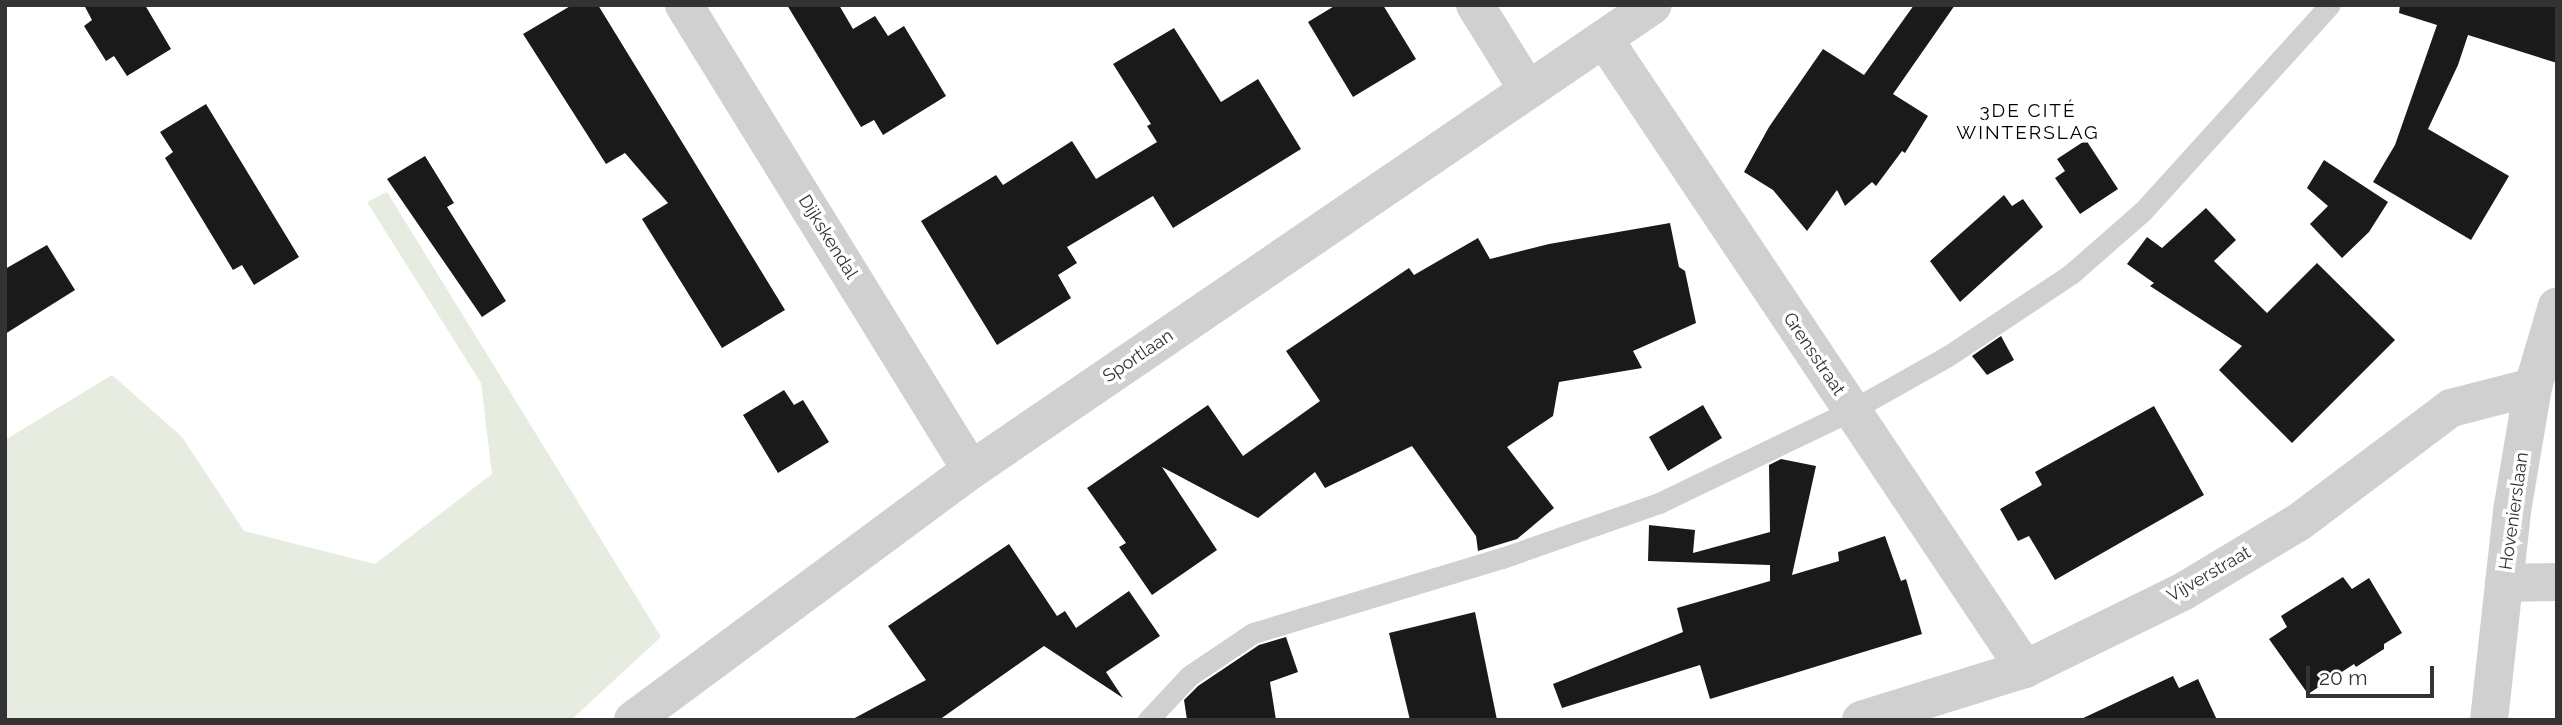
<!DOCTYPE html>
<html>
<head>
<meta charset="utf-8">
<style>
	body { margin:0 }
	#map { position:relative; width:2562px; height:725px; overflow:hidden; background:#fff; font-family:Raleway,sans-serif }
	div>[style] { position:absolute }
	.green>* { inset:0; background:#e6ecdf }
	.building>* { inset:0; background:#1a1a1a }
	.service>* { height:21px; margin:-10.5px; padding:0 10.5px; transform-origin:10.5px; border-radius:10.5px; background:#d0d0d0 }
	.minor>* { height:38px; margin:-19px; padding:0 19px; transform-origin:19px; border-radius:19px; background:#d0d0d0 }
	span { translate:-50% -50%; white-space:nowrap; text-align:center; line-height:1.15; -webkit-text-stroke:7px #fff; paint-order:stroke }
	.street-label { font-size:18px; color:#333 }
	.neighbourhood-label { font-size:19px; color:#000; letter-spacing:2px }
	.frame { position:absolute; inset:0; border:7px solid #333; pointer-events:none }
	.scale { position:absolute; left:2306px; top:666px; width:128px; height:32px; box-sizing:border-box; border:4px solid #333; border-top:0; padding-left:9px; font-size:21px; line-height:24px; white-space:nowrap; color:#333; -webkit-text-stroke:5px #fff; paint-order:stroke }
</style>
</head>
<body>
<div id="map">
	<div class="green">
		<div style="clip-path:polygon(387px 192px,661px 637px,571px 720px,5px 720px,5px 440px,112px 375px,182px 437px,244px 531px,375px 564px,492px 474px,481px 383px,367px 202px)"></div>
	</div>
	<div class="building">
		<div style="clip-path:polygon(84px 5px,145px 5px,171px 49px,127px 76px,114px 56px,106px 61px,84px 26px,92px 20px)"></div>
		<div style="clip-path:polygon(572px 5px,598px 5px,785px 310px,722px 348px,642px 219px,668px 203px,625px 153px,606px 164px,523px 34px)"></div>
		<div style="clip-path:polygon(787px 5px,839px 5px,853px 29px,875px 16px,888px 36px,904px 26px,946px 96px,883px 135px,874px 120px,861px 127px)"></div>
		<div style="clip-path:polygon(1336px 5px,1383px 5px,1416px 59px,1353px 97px,1308px 22px)"></div>
		<div style="clip-path:polygon(1914px 5px,1955px 5px,1893px 94px,1928px 116px,1905px 153px,1902px 151px,1876px 186px,1872px 182px,1845px 206px,1837px 190px,1807px 231px,1773px 190px,1744px 172px,1769px 127px,1823px 49px,1864px 75px)"></div>
		<div style="clip-path:polygon(2400px 5px,2557px 5px,2557px 63px,2468px 35px,2458px 65px,2428px 129px,2509px 176px,2471px 240px,2373px 182px,2395px 145px,2437px 25px,2399px 13px)"></div>
		<div style="clip-path:polygon(1174px 28px,1221px 102px,1258px 79px,1301px 149px,1173px 228px,1153px 196px,1067px 247px,1077px 263px,1058px 275px,1071px 298px,997px 345px,921px 221px,996px 175px,1003px 185px,1072px 141px,1096px 179px,1157px 142px,1147px 126px,1151px 124px,1113px 64px)"></div>
		<div style="clip-path:polygon(206px 104px,299px 257px,254px 285px,242px 265px,233px 270px,165px 158px,173px 152px,160px 132px)"></div>
		<div style="clip-path:polygon(2086px 140px,2118px 189px,2080px 214px,2055px 178px,2065px 171px,2057px 159px)"></div>
		<div style="clip-path:polygon(425px 156px,454px 203px,447px 207px,506px 301px,482px 317px,387px 179px)"></div>
		<div style="clip-path:polygon(2324px 160px,2388px 202px,2369px 232px,2342px 258px,2310px 224px,2328px 206px,2307px 188px)"></div>
		<div style="clip-path:polygon(2004px 195px,2012px 206px,2023px 199px,2043px 227px,1960px 302px,1930px 261px)"></div>
		<div style="clip-path:polygon(2206px 208px,2236px 240px,2214px 261px,2267px 313px,2317px 263px,2395px 340px,2292px 443px,2219px 370px,2242px 346px,2150px 286px,2154px 283px,2127px 264px,2147px 237px,2162px 248px)"></div>
		<div style="clip-path:polygon(1670px 223px,1679px 267px,1685px 271px,1696px 323px,1633px 351px,1642px 368px,1559px 382px,1553px 416px,1507px 447px,1554px 508px,1517px 539px,1478px 551px,1476px 536px,1412px 446px,1325px 488px,1315px 472px,1258px 518px,1162px 467px,1217px 550px,1152px 595px,1119px 547px,1126px 543px,1087px 488px,1208px 405px,1243px 456px,1320px 401px,1286px 351px,1409px 268px,1414px 275px,1478px 238px,1490px 259px,1549px 244px)"></div>
		<div style="clip-path:polygon(47px 245px,75px 290px,5px 334px,5px 269px)"></div>
		<div style="clip-path:polygon(2001px 336px,2014px 360px,1987px 375px,1972px 356px)"></div>
		<div style="clip-path:polygon(784px 390px,794px 405px,803px 400px,829px 442px,778px 473px,743px 415px)"></div>
		<div style="clip-path:polygon(1703px 405px,1722px 438px,1668px 471px,1649px 437px)"></div>
		<div style="clip-path:polygon(2154px 406px,2204px 495px,2055px 580px,2029px 536px,2018px 541px,2000px 509px,2042px 485px,2035px 472px)"></div>
		<div style="clip-path:polygon(1781px 459px,1816px 466px,1792px 575px,1839px 561px,1838px 552px,1885px 536px,1901px 581px,1906px 579px,1922px 634px,1710px 699px,1700px 665px,1562px 708px,1553px 684px,1683px 632px,1677px 608px,1770px 581px,1770px 565px,1648px 561px,1649px 525px,1695px 530px,1693px 553px,1770px 532px,1769px 465px)"></div>
		<div style="clip-path:polygon(1009px 544px,1057px 616px,1065px 611px,1076px 628px,1129px 591px,1160px 636px,1106px 672px,1123px 698px,1044px 646px,939px 720px,851px 720px,926px 680px,888px 626px)"></div>
		<div style="clip-path:polygon(2343px 577px,2352px 589px,2369px 578px,2402px 633px,2384px 644px,2384px 649px,2356px 667px,2354px 664px,2308px 694px,2269px 639px,2287px 627px,2281px 616px)"></div>
		<div style="clip-path:polygon(1475px 612px,1497px 720px,1410px 720px,1389px 633px)"></div>
		<div style="clip-path:polygon(1286px 637px,1298px 672px,1270px 682px,1276px 720px,1187px 720px,1184px 700px,1198px 686px,1259px 645px)"></div>
		<div style="clip-path:polygon(2173px 676px,2179px 688px,2198px 679px,2217px 720px,2079px 720px)"></div>
	</div>
	<div class="service">
		<div style="left:1148px;top:720px;width:60px;rotate:-47deg"></div>
		<div style="left:1189px;top:676px;width:77px;rotate:-33.9deg"></div>
		<div style="left:1253px;top:633px;width:260px;rotate:-16.8deg"></div>
		<div style="left:1502px;top:558px;width:166px;rotate:-19.3deg"></div>
		<div style="left:1659px;top:503px;width:214px;rotate:-25.7deg"></div>
		<div style="left:1852px;top:410px;width:110px;rotate:-29.4deg"></div>
		<div style="left:1948px;top:356px;width:148px;rotate:-33.7deg"></div>
		<div style="left:2071px;top:274px;width:96px;rotate:-41.2deg"></div>
		<div style="left:2143px;top:211px;width:278px;rotate:-47.8deg"></div>
	</div>
	<div class="minor">
		<div style="left:684px;top:5px;width:546px;rotate:58.32deg"></div>
		<div style="left:1475px;top:5px;width:100px;rotate:58.1deg"></div>
		<div style="left:1604px;top:39px;width:758px;rotate:56.25deg"></div>
		<div style="left:2504px;top:583px;width:53px;rotate:-1.1deg"></div>
		<div style="left:633px;top:720px;width:420px;rotate:-36.5deg"></div>
		<div style="left:971px;top:470px;width:825px;rotate:-34.29deg"></div>
		<div style="left:1861px;top:720px;width:172px;rotate:-17.3deg"></div>
		<div style="left:2025px;top:669px;width:177px;rotate:-26.1deg"></div>
		<div style="left:2184px;top:591px;width:134px;rotate:-31deg"></div>
		<div style="left:2299px;top:522px;width:190px;rotate:-36.9deg"></div>
		<div style="left:2451px;top:408px;width:85px;rotate:-14.4deg"></div>
		<div style="left:2489px;top:720px;width:210px;rotate:-83.7deg"></div>
		<div style="left:2512px;top:511px;width:126px;rotate:-80.4deg"></div>
		<div style="left:2533px;top:387px;width:84px;rotate:-73.5deg"></div>
	</div>
	<div class="street-label">
		<span style="left:828px;top:237px;rotate:58deg">Dijkskendal</span>
		<span style="left:1814px;top:354px;rotate:56deg">Grensstraat</span>
		<span style="left:1138px;top:356px;rotate:-34deg">Sportlaan</span>
		<span style="left:2514px;top:511px;rotate:-82deg">Hovenierslaan</span>
		<span style="left:2209px;top:574px;rotate:-30deg">Vijverstraat</span>
	</div>
	<div class="neighbourhood-label">
		<span style="left:2028px;top:122px">3DE CITÉ<br>WINTERSLAG</span>
	</div>
	<div class="frame"></div>
	<div class="scale">20 m</div>
</div>
</body>
</html>
